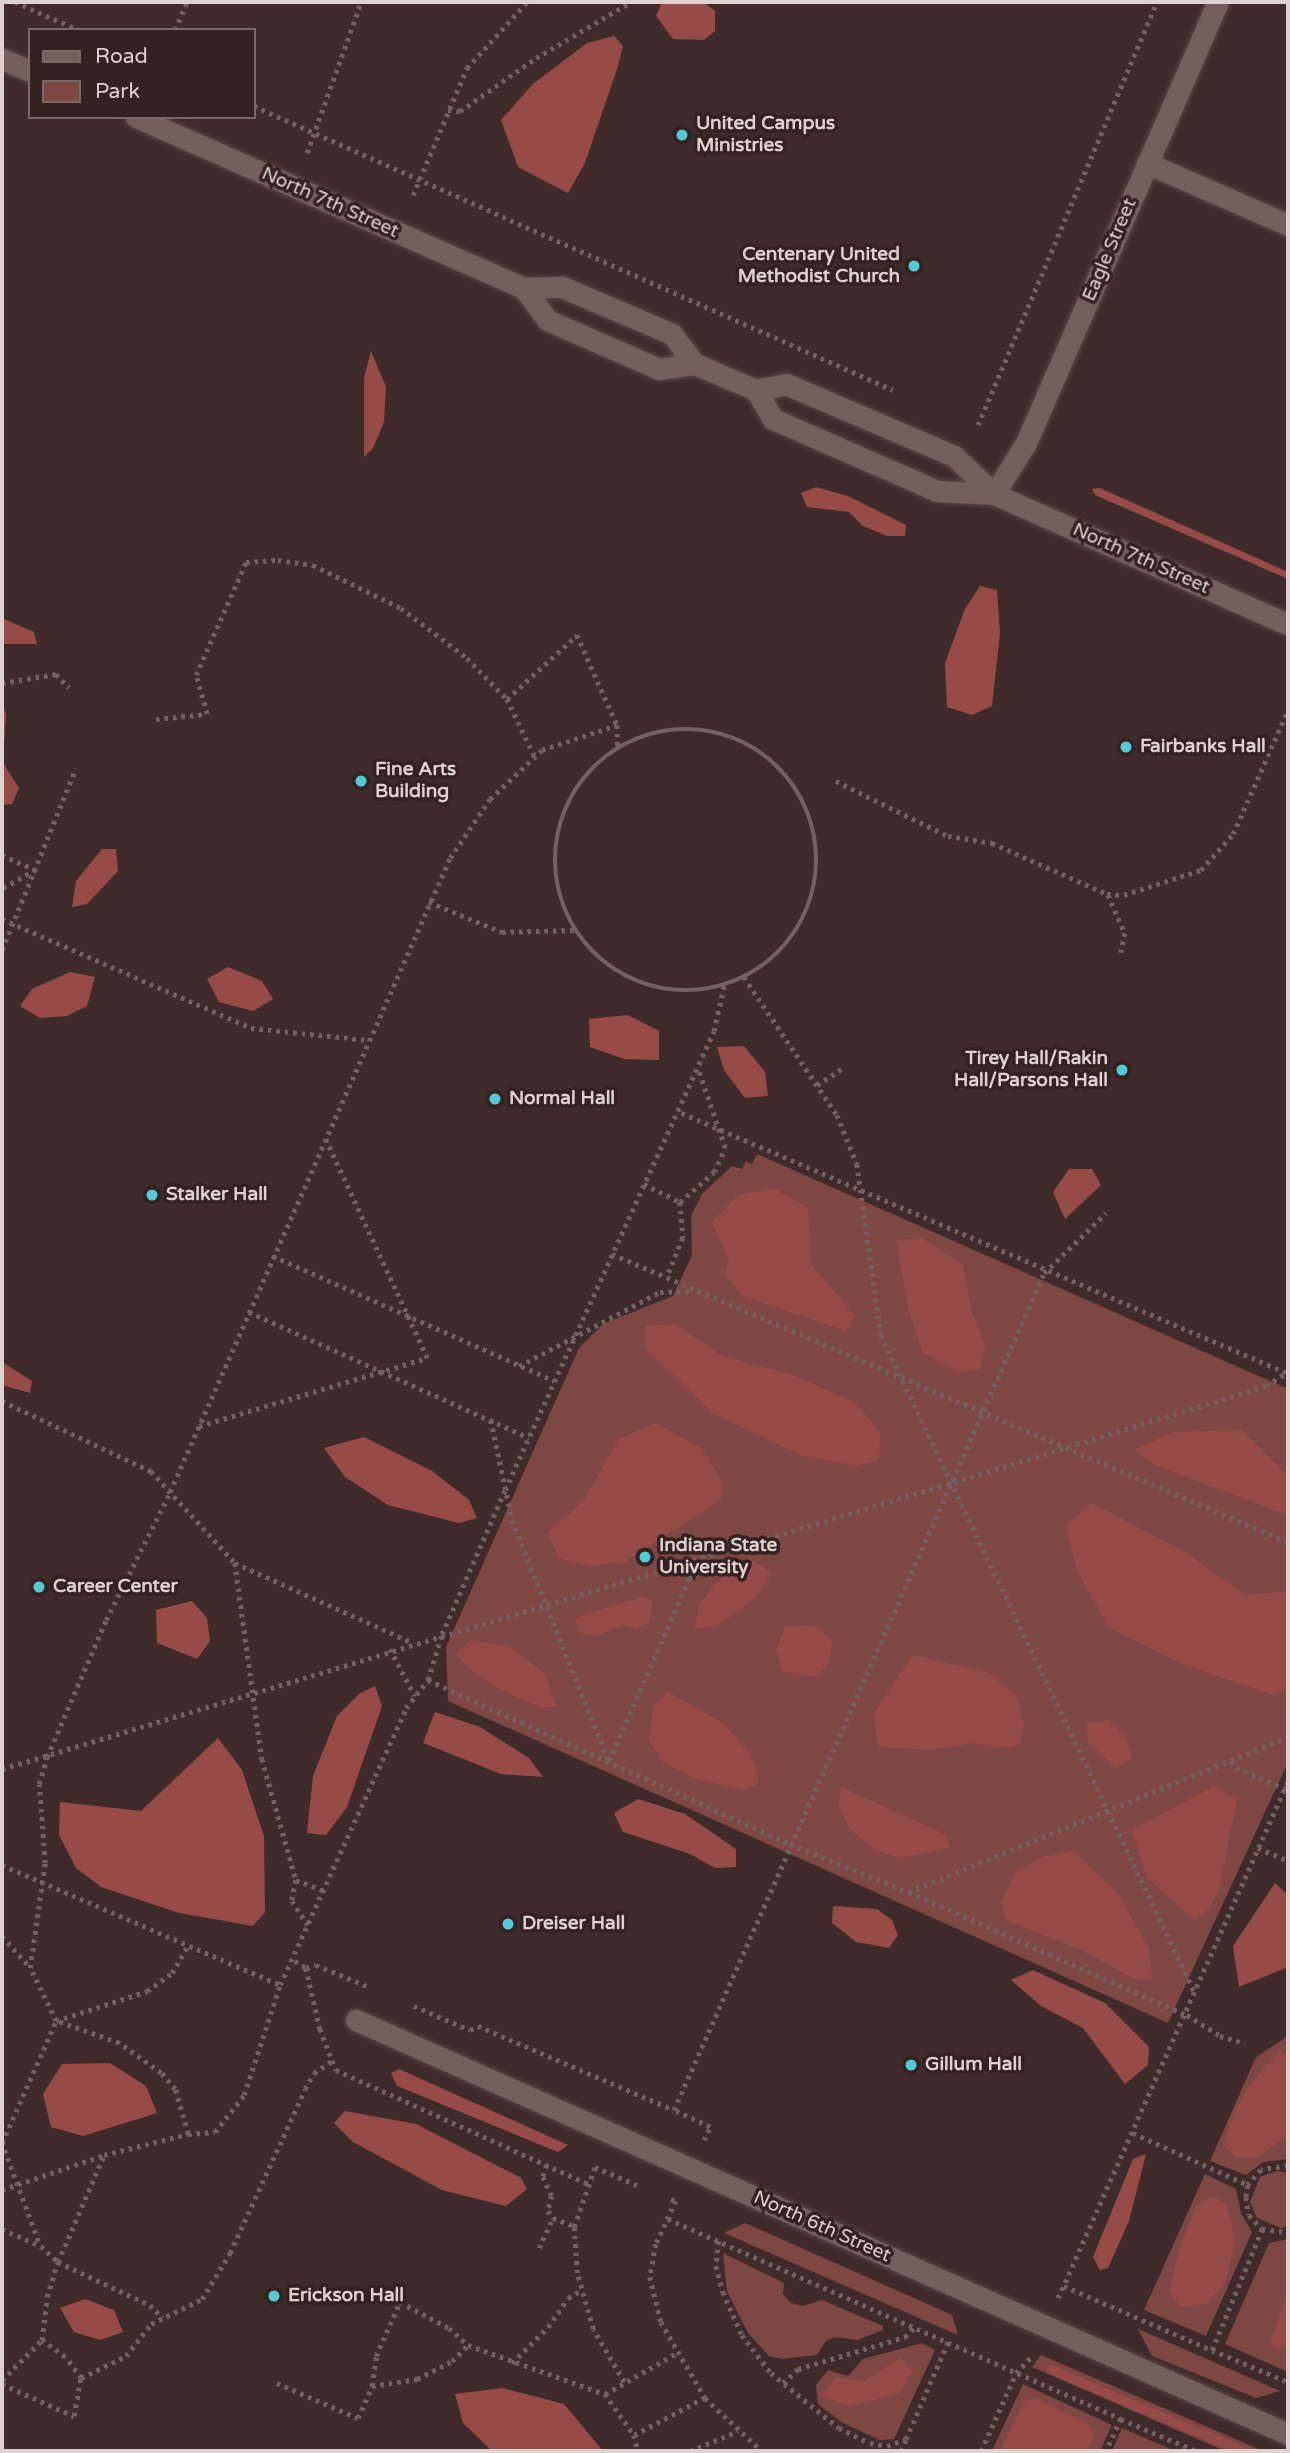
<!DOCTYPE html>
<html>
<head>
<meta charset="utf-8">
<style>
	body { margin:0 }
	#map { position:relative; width:1290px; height:2453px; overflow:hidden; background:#3f2c2a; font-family:"Varela Round",sans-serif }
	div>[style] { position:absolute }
	.green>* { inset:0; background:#7f4743 }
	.forest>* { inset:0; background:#974b47 }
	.path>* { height:4.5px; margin-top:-2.25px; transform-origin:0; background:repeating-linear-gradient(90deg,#736261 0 3.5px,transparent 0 8.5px) }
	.path>.ring { margin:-2.25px; padding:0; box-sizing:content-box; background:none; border:4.5px solid #736261; border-radius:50% }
	.roads { filter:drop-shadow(0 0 2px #594948) drop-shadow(0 0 2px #594948) }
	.lane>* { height:21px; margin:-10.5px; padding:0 10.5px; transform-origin:10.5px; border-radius:10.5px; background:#755f5d }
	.street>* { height:21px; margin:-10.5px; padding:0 10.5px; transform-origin:10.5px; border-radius:10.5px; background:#755f5d }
	.dots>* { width:19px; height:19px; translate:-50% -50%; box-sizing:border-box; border:4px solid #342220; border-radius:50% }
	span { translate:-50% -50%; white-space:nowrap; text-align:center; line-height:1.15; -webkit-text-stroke:7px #342220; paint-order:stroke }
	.poi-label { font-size:19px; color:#ded1d0; font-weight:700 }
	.left { translate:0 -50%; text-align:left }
	.right { translate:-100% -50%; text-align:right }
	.street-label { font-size:19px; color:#ded1d0 }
	.frame { position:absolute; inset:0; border:4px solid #ded1d0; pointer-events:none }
	.legend { position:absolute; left:28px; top:28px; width:228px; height:91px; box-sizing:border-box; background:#342220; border:2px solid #786866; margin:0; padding:9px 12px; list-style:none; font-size:21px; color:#ded1d0 }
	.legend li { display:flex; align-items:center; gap:14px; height:35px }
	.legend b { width:35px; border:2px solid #786866 }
</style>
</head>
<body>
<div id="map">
	<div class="green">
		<div style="clip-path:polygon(757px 1154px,1288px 1389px,1288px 1762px,1168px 2023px,448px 1701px,446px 1647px,579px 1348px,603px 1324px,673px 1296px,692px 1255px,691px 1216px,702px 1194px,732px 1166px,742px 1169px,746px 1161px,752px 1164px)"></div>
		<div style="clip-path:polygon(1288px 2036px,1288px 2159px,1263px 2162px,1246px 2175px,1210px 2161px,1256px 2057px)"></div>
		<div style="clip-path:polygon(1277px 2171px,1288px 2173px,1288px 2226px,1281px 2228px,1257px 2218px,1250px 2202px,1260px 2177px)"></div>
		<div style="clip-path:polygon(1205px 2174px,1236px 2189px,1241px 2213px,1252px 2232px,1206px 2336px,1144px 2310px)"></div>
		<div style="clip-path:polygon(745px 2223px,952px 2315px,958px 2335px,724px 2233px)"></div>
		<div style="clip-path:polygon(1288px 2239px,1288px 2372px,1225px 2344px,1269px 2243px)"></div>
		<div style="clip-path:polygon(723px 2253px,784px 2283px,783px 2294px,791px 2303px,803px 2306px,822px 2300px,883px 2326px,883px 2330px,857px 2340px,835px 2337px,826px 2341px,817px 2355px,782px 2359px,769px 2356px,748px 2333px,727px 2291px)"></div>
		<div style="clip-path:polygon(1138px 2329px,1280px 2391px,1256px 2398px,1152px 2356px)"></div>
		<div style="clip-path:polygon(922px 2343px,935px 2350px,894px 2439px,880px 2440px,843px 2423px,818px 2404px,816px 2385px,828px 2370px,848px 2376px,863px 2359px)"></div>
		<div style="clip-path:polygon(1041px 2355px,1263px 2451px,1225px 2451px,1032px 2367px)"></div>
		<div style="clip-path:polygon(1023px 2384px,1112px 2425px,1100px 2451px,992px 2451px)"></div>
		<div style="clip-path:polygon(1122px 2428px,1175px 2451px,1112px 2451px)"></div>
	</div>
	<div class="forest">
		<div style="clip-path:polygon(662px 2px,703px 2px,715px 11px,715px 31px,704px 40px,673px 39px,656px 16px)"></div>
		<div style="clip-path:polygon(614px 36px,623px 46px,617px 69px,585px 163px,568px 193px,518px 167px,501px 120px,533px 84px,587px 43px)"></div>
		<div style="clip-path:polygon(371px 351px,386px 387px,384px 422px,373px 448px,364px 457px,364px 378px)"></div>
		<div style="clip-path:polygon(816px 487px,848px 496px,906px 525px,905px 536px,887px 536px,863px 526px,849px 512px,807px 507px,801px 493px)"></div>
		<div style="clip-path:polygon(1100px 488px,1288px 572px,1288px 579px,1095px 495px,1092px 489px)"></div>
		<div style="clip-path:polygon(980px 586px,997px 590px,1000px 633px,992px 706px,972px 715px,947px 707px,945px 663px,965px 609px)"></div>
		<div style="clip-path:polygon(2px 618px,34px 632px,37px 644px,2px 644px)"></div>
		<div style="clip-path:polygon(2px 699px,6px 715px,3px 763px,19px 788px,12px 804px,2px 805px)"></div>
		<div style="clip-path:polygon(102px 849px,116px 849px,118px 871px,87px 904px,72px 907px,76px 881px)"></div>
		<div style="clip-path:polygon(228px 967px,262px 981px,273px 999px,253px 1011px,219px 1002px,207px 979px)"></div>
		<div style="clip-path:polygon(70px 972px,95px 977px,87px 1006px,67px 1016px,40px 1018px,20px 1006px,32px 989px)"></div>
		<div style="clip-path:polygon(628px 1015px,659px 1031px,659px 1060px,624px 1059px,590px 1047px,589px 1019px)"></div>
		<div style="clip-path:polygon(744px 1046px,765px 1072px,768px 1096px,745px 1098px,724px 1070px,717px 1047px)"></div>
		<div style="clip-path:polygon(1069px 1169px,1092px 1169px,1101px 1185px,1065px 1219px,1053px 1192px)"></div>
		<div style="clip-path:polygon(773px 1188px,808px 1208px,810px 1263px,855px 1316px,846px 1331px,742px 1296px,725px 1274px,729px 1259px,712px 1222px,737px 1196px)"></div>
		<div style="clip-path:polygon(922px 1238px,963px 1265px,972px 1313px,985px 1345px,980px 1369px,958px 1371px,923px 1353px,909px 1311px,896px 1240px)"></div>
		<div style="clip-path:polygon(675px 1324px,722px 1356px,792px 1375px,854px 1402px,880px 1432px,879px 1460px,856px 1466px,803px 1456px,712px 1413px,646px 1348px,646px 1326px)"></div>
		<div style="clip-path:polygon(2px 1362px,32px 1381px,30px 1393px,2px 1385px)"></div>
		<div style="clip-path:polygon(656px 1423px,702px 1449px,721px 1479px,722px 1499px,625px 1562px,590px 1566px,559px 1558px,548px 1533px,583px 1501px,619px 1439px)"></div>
		<div style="clip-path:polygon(1241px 1430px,1288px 1476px,1288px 1515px,1157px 1466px,1135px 1450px,1173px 1432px)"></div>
		<div style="clip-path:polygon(364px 1437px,432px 1471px,469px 1500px,477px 1518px,459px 1523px,388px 1505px,345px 1477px,324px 1448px)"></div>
		<div style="clip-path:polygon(1092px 1503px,1185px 1552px,1245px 1595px,1288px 1591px,1288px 1689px,1274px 1695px,1237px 1683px,1185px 1665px,1109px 1628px,1077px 1570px,1066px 1525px)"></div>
		<div style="clip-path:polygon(754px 1561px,772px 1574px,754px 1599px,717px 1626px,695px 1629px,699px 1605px,727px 1571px)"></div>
		<div style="clip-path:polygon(642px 1597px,653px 1601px,649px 1622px,637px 1629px,624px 1625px,597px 1635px,578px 1633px,575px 1618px)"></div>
		<div style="clip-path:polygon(192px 1601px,207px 1618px,210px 1641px,197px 1659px,157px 1643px,156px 1610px)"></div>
		<div style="clip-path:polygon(814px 1625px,832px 1640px,830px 1663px,815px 1677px,783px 1671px,776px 1650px,785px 1627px)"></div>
		<div style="clip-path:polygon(470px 1640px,509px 1646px,545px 1674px,557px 1707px,541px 1707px,497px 1688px,468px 1668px,456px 1654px)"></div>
		<div style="clip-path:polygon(912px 1655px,990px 1673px,1018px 1699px,1024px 1724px,1020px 1744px,1006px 1748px,974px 1743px,929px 1750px,878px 1747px,874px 1713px)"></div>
		<div style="clip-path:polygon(375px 1686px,382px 1706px,347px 1807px,326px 1835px,307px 1833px,313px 1776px,337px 1716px,359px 1694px)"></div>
		<div style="clip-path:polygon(668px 1692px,724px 1724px,752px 1756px,759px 1783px,744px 1790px,696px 1779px,663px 1762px,649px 1740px,654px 1705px)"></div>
		<div style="clip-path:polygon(435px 1712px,480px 1727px,529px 1758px,543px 1777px,501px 1774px,423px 1743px)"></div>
		<div style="clip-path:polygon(1108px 1720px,1126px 1738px,1132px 1759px,1115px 1768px,1088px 1742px,1087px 1723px)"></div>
		<div style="clip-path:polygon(218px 1738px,242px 1770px,264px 1836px,265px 1912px,253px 1926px,179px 1913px,101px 1887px,76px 1868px,59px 1835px,60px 1802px,141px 1811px)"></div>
		<div style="clip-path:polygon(841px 1787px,946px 1835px,950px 1848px,898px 1858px,873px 1849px,848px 1827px,839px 1806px)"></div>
		<div style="clip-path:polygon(1213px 1787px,1237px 1799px,1220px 1886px,1209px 1909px,1195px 1920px,1147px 1878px,1132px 1830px)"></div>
		<div style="clip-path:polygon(638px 1799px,685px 1814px,736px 1849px,736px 1867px,715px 1868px,690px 1854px,623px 1832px,614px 1813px)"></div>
		<div style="clip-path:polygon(1073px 1851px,1117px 1892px,1149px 1948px,1152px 1978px,1137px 1980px,1083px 1951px,1006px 1920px,1001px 1901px,1016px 1873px,1042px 1857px)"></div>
		<div style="clip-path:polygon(1275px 1883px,1288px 1895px,1288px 1967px,1239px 1987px,1233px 1946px)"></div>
		<div style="clip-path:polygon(833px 1906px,877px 1909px,892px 1920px,898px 1935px,889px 1948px,856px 1942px,832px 1923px)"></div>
		<div style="clip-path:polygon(1033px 1970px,1105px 2003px,1149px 2047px,1148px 2065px,1125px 2084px,1083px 2028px,1041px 2006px,1011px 1980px)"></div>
		<div style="clip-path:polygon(1281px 2050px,1288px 2061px,1288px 2134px,1259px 2157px,1236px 2158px,1223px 2145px,1232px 2117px,1248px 2087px)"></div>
		<div style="clip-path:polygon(110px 2063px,146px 2086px,157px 2113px,83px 2136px,51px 2127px,43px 2094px,62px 2064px)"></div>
		<div style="clip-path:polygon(399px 2069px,568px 2145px,558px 2152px,397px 2086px,391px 2073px)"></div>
		<div style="clip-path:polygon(345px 2111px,416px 2124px,521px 2178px,527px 2189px,506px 2206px,442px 2190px,353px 2142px,334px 2123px)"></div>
		<div style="clip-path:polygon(1146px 2154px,1129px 2221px,1108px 2268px,1100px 2270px,1093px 2257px,1133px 2159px)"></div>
		<div style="clip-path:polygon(1211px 2196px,1224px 2202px,1231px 2218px,1234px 2244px,1226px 2281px,1206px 2304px,1181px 2307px,1169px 2292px,1179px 2249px,1195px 2208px)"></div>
		<div style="clip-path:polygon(1288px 2290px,1288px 2343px,1283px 2348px,1270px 2345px)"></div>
		<div style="clip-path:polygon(85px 2299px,114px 2310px,123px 2332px,100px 2340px,74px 2332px,60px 2308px)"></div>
		<div style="clip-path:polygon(901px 2358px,912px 2372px,900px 2393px,849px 2406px,822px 2396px,836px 2377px,864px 2381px)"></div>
		<div style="clip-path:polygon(1051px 2365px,1243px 2446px,1254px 2451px,1231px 2451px,1052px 2375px,1046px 2369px)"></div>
		<div style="clip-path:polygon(502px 2388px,564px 2404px,603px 2451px,492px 2451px,463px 2423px,455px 2394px)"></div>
		<div style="clip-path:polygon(1037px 2399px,1086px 2423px,1095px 2434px,1087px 2451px,1000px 2451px,1025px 2401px)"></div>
	</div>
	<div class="path">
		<div style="left:15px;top:2px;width:70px;rotate:23.6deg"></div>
		<div style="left:175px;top:30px;width:30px;rotate:-67deg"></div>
		<div style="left:254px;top:106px;width:699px;rotate:23.96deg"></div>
		<div style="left:448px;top:110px;width:12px;rotate:5deg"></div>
		<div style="left:460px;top:111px;width:93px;rotate:-34.9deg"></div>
		<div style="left:536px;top:58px;width:110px;rotate:-30.5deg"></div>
		<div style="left:307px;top:153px;width:160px;rotate:-70.3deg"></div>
		<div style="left:413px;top:195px;width:138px;rotate:-67deg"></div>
		<div style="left:467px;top:68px;width:89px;rotate:-47.7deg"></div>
		<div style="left:978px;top:425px;width:459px;rotate:-67.1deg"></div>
		<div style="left:2px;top:683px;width:55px;rotate:-9.5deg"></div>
		<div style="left:56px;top:674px;width:19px;rotate:47deg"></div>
		<div style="left:507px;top:699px;width:64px;rotate:64.2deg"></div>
		<div style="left:156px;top:719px;width:51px;rotate:-5.6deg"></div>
		<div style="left:207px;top:714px;width:41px;rotate:-105.8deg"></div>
		<div style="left:196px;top:675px;width:124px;rotate:-66.1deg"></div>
		<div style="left:246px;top:562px;width:32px;rotate:-4deg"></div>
		<div style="left:278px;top:560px;width:35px;rotate:8deg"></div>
		<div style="left:313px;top:565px;width:98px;rotate:26deg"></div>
		<div style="left:401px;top:608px;width:83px;rotate:37.1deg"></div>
		<div style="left:467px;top:658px;width:57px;rotate:45.7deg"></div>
		<div style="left:507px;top:699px;width:95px;rotate:-42.4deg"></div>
		<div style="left:577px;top:635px;width:98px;rotate:66deg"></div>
		<div style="left:617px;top:725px;width:23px;rotate:88deg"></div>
		<div class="ring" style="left:555px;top:729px;width:257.5px;height:257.5px"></div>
		<div style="left:836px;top:781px;width:125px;rotate:26.2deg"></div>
		<div style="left:948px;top:836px;width:45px;rotate:9deg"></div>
		<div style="left:992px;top:843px;width:126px;rotate:23.9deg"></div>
		<div style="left:1107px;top:894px;width:17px;rotate:3deg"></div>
		<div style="left:1124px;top:895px;width:81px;rotate:-18deg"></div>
		<div style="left:1201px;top:870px;width:48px;rotate:-48.4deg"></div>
		<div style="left:1233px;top:834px;width:136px;rotate:-66.1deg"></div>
		<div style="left:2px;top:855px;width:37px;rotate:24deg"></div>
		<div style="left:36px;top:870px;width:39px;rotate:151deg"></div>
		<div style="left:1108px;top:895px;width:42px;rotate:65.9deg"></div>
		<div style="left:1125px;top:933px;width:20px;rotate:101deg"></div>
		<div style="left:429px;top:902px;width:79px;rotate:22.3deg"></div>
		<div style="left:502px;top:932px;width:74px;rotate:-1.5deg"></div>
		<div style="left:2px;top:919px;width:272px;rotate:23.6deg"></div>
		<div style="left:251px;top:1028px;width:118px;rotate:5.9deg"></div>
		<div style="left:2px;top:950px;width:196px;rotate:-67.9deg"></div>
		<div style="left:744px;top:977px;width:166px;rotate:56deg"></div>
		<div style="left:837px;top:1115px;width:53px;rotate:67.8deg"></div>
		<div style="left:857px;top:1164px;width:173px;rotate:82deg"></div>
		<div style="left:881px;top:1335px;width:729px;rotate:64.49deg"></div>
		<div style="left:817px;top:1085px;width:31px;rotate:-33deg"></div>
		<div style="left:644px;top:1184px;width:40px;rotate:26.6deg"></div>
		<div style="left:680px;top:1202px;width:36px;rotate:85deg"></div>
		<div style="left:683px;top:1238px;width:42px;rotate:112.3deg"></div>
		<div style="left:680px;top:1202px;width:45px;rotate:-41.4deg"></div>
		<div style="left:714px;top:1172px;width:26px;rotate:-65deg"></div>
		<div style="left:725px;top:1148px;width:83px;rotate:-108.9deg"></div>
		<div style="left:612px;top:1254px;width:735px;rotate:23.08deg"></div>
		<div style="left:273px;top:1256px;width:308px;rotate:23.9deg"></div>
		<div style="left:249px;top:1312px;width:307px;rotate:24.2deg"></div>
		<div style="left:519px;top:1366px;width:159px;rotate:-27.7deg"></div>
		<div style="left:660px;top:1292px;width:32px;rotate:-2deg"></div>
		<div style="left:2px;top:1401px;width:165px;rotate:25.2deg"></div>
		<div style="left:151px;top:1471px;width:125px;rotate:47.6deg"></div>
		<div style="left:235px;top:1563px;width:193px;rotate:24.2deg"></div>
		<div style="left:491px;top:1420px;width:102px;rotate:78.1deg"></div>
		<div style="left:512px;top:1520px;width:260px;rotate:68.1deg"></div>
		<div style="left:609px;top:1761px;width:199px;rotate:-66.3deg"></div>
		<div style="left:689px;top:1579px;width:16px;rotate:-90deg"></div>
		<div style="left:199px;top:1426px;width:238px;rotate:-16.6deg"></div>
		<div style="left:427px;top:1358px;width:242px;rotate:-114.9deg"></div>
		<div style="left:235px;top:1563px;width:198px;rotate:82.2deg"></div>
		<div style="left:262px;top:1759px;width:126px;rotate:74.3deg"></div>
		<div style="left:296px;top:1880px;width:30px;rotate:21deg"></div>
		<div style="left:390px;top:1649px;width:53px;rotate:62deg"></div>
		<div style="left:428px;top:1680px;width:397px;rotate:24.4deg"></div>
		<div style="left:790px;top:1844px;width:127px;rotate:22.1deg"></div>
		<div style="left:908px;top:1892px;width:410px;rotate:-22.2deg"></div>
		<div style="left:1231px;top:1761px;width:9px;rotate:54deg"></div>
		<div style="left:1236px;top:1768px;width:56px;rotate:22.9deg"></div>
		<div style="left:2px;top:1769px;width:994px;rotate:-16.78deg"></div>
		<div style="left:954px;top:1482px;width:326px;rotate:-17.1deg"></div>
		<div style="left:1266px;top:1386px;width:24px;rotate:-33deg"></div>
		<div style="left:1286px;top:1373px;width:662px;rotate:-156.77deg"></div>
		<div style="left:1258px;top:1848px;width:33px;rotate:23deg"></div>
		<div style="left:2px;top:1865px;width:303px;rotate:23.3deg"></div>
		<div style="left:296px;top:1880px;width:21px;rotate:101deg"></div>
		<div style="left:292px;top:1901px;width:30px;rotate:56deg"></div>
		<div style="left:909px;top:1892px;width:304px;rotate:23.9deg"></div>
		<div style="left:1187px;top:2015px;width:39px;rotate:32deg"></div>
		<div style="left:1220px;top:2036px;width:26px;rotate:16deg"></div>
		<div style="left:2px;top:1936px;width:42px;rotate:47.9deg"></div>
		<div style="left:295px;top:1961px;width:13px;rotate:32deg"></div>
		<div style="left:306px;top:1968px;width:63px;rotate:77.1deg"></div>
		<div style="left:320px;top:2029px;width:44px;rotate:68.7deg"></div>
		<div style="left:336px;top:2070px;width:277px;rotate:24.3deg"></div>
		<div style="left:306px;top:1968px;width:10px;rotate:-17deg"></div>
		<div style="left:316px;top:1965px;width:55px;rotate:22.4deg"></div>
		<div style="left:414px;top:2006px;width:61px;rotate:23.2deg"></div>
		<div style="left:470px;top:2030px;width:9px;rotate:-27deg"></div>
		<div style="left:478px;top:2026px;width:213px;rotate:23.2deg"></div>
		<div style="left:1133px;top:2133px;width:126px;rotate:24.3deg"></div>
		<div style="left:188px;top:2134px;width:47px;rotate:-106.1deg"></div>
		<div style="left:175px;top:2089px;width:21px;rotate:-131deg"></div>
		<div style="left:161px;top:2073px;width:52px;rotate:-144.5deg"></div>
		<div style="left:119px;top:2043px;width:67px;rotate:-160.8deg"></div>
		<div style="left:56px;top:2021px;width:59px;rotate:-116.1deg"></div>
		<div style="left:30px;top:1968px;width:106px;rotate:-81.9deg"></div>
		<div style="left:45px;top:1863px;width:79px;rotate:-94.3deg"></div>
		<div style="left:39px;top:1784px;width:28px;rotate:-73deg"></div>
		<div style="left:47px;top:1757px;width:149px;rotate:-66.7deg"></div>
		<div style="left:106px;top:1620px;width:143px;rotate:-63.4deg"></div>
		<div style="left:170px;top:1492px;width:693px;rotate:-66.17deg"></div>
		<div style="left:450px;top:858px;width:71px;rotate:-55.9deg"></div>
		<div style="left:490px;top:799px;width:71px;rotate:-43.3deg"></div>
		<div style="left:542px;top:750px;width:79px;rotate:-18.4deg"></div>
		<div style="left:704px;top:2140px;width:14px;rotate:-65deg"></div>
		<div style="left:710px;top:2127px;width:40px;rotate:-155deg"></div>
		<div style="left:674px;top:2110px;width:915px;rotate:-66.15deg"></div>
		<div style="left:1044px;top:1273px;width:86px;rotate:-44.1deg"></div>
		<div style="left:2px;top:2142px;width:110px;rotate:69.7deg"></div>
		<div style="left:2px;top:2143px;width:133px;rotate:-66.1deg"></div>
		<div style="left:56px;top:2021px;width:96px;rotate:-18.2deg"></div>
		<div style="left:147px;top:1991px;width:31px;rotate:-36deg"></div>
		<div style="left:172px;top:1973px;width:30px;rotate:-60deg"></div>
		<div style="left:547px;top:2165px;width:13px;rotate:108deg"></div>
		<div style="left:543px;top:2177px;width:21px;rotate:65deg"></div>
		<div style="left:552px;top:2196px;width:16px;rotate:105deg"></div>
		<div style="left:548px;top:2211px;width:9px;rotate:54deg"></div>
		<div style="left:1288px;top:2166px;width:27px;rotate:172deg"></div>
		<div style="left:1261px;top:2170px;width:20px;rotate:131deg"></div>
		<div style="left:1248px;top:2185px;width:12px;rotate:99deg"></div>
		<div style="left:1246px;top:2197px;width:18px;rotate:81deg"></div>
		<div style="left:1249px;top:2215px;width:19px;rotate:47deg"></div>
		<div style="left:1262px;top:2229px;width:26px;rotate:7deg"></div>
		<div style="left:2px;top:2190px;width:108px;rotate:-18.9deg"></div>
		<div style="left:104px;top:2155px;width:87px;rotate:-14deg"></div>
		<div style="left:188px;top:2134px;width:27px;rotate:-4deg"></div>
		<div style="left:215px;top:2132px;width:47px;rotate:-51.9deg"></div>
		<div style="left:244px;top:2095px;width:116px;rotate:-71.9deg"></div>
		<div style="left:280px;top:1985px;width:304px;rotate:-65.5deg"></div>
		<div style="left:406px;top:1708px;width:36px;rotate:-52deg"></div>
		<div style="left:428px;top:1680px;width:48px;rotate:-73.1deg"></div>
		<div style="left:442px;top:1634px;width:157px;rotate:-66.4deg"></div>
		<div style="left:505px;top:1490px;width:504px;rotate:-65.52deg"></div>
		<div style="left:714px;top:1031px;width:47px;rotate:-77.7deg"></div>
		<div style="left:671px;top:2199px;width:5px;rotate:22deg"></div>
		<div style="left:676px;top:2201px;width:47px;rotate:114.9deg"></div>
		<div style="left:656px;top:2244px;width:34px;rotate:100deg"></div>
		<div style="left:650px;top:2277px;width:46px;rotate:76.3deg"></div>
		<div style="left:661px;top:2322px;width:88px;rotate:59.9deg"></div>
		<div style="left:705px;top:2398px;width:78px;rotate:42.9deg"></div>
		<div style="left:668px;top:2219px;width:495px;rotate:23.8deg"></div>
		<div style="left:1121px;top:2419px;width:35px;rotate:115deg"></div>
		<div style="left:2px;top:2229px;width:43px;rotate:23.6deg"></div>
		<div style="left:41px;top:2246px;width:23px;rotate:43deg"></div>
		<div style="left:58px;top:2262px;width:102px;rotate:25.1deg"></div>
		<div style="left:150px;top:2305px;width:18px;rotate:45deg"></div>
		<div style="left:719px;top:2241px;width:25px;rotate:97deg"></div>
		<div style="left:716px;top:2266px;width:27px;rotate:75deg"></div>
		<div style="left:723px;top:2292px;width:47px;rotate:66.2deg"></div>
		<div style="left:742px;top:2335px;width:48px;rotate:52.7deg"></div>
		<div style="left:771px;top:2373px;width:87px;rotate:39deg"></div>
		<div style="left:839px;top:2428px;width:34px;rotate:26deg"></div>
		<div style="left:870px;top:2443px;width:17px;rotate:10deg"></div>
		<div style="left:887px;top:2446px;width:20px;rotate:-20deg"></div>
		<div style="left:906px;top:2439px;width:106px;rotate:-66.6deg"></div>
		<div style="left:539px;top:2248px;width:33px;rotate:-65deg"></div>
		<div style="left:553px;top:2218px;width:22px;rotate:21deg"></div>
		<div style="left:1064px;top:2286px;width:161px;rotate:23.4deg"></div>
		<div style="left:1212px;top:2350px;width:131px;rotate:-67.5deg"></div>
		<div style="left:1058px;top:2298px;width:566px;rotate:-66.02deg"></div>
		<div style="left:400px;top:2302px;width:55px;rotate:28deg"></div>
		<div style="left:449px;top:2328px;width:25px;rotate:42deg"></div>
		<div style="left:1212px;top:2350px;width:82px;rotate:22.8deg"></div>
		<div style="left:512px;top:2363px;width:51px;rotate:-45deg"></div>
		<div style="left:548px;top:2327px;width:35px;rotate:-55deg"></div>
		<div style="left:568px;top:2298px;width:17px;rotate:-31deg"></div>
		<div style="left:81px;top:2378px;width:26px;rotate:-127deg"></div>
		<div style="left:65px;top:2357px;width:29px;rotate:-144deg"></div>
		<div style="left:42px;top:2340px;width:43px;rotate:-83.4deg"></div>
		<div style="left:47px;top:2297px;width:37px;rotate:-73deg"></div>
		<div style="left:58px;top:2262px;width:116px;rotate:-66.7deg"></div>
		<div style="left:2px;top:2380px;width:57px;rotate:-45deg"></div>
		<div style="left:624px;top:2382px;width:61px;rotate:-120.3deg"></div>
		<div style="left:593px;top:2329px;width:58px;rotate:-105.9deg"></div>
		<div style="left:577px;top:2273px;width:46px;rotate:-93.7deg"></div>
		<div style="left:574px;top:2227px;width:64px;rotate:-70.7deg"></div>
		<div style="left:595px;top:2167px;width:46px;rotate:23.2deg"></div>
		<div style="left:277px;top:2383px;width:88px;rotate:23.4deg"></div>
		<div style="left:358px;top:2418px;width:35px;rotate:-66deg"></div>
		<div style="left:372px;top:2386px;width:46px;rotate:-8.8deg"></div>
		<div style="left:417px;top:2379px;width:39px;rotate:-27deg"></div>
		<div style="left:452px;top:2361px;width:23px;rotate:-45deg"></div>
		<div style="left:468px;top:2345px;width:145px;rotate:19.7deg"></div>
		<div style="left:605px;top:2394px;width:50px;rotate:54.7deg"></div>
		<div style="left:634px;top:2435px;width:16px;rotate:76deg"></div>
		<div style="left:783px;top:2383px;width:21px;rotate:-43deg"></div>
		<div style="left:798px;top:2369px;width:112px;rotate:-16.7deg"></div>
		<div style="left:905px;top:2337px;width:14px;rotate:-45deg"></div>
		<div style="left:2px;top:2384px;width:79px;rotate:24deg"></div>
		<div style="left:74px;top:2416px;width:39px;rotate:-80deg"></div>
		<div style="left:81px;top:2378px;width:50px;rotate:-26.1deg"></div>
		<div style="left:126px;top:2356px;width:41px;rotate:-52deg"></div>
		<div style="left:151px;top:2324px;width:57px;rotate:-26.1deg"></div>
		<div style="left:202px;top:2299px;width:54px;rotate:-58.7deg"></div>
		<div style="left:230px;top:2253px;width:180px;rotate:-65.4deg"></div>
		<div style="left:305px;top:2089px;width:18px;rotate:-61deg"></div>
		<div style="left:314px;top:2073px;width:22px;rotate:-34deg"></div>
		<div style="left:372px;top:2386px;width:30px;rotate:-82deg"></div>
		<div style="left:376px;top:2356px;width:59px;rotate:-66deg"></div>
		<div style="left:400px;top:2302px;width:30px;rotate:-154deg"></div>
		<div style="left:605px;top:2394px;width:83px;rotate:-29.7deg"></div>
		<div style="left:1121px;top:2419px;width:82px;rotate:23.1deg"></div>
		<div style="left:634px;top:2435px;width:79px;rotate:-27.9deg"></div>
		<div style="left:690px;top:2451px;width:52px;rotate:-22.6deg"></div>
		<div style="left:901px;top:2451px;width:12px;rotate:-66deg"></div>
		<div style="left:981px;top:2451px;width:85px;rotate:-65.8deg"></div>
		<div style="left:1016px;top:2373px;width:22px;rotate:-47deg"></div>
	</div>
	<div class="roads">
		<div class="lane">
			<div style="left:1147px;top:163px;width:154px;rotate:23.7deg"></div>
			<div style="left:356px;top:2020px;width:1020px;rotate:23.95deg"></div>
		</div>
		<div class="street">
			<div style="left:2px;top:59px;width:30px;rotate:23deg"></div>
			<div style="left:136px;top:117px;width:424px;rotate:23.8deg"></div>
			<div style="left:524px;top:288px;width:38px;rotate:-2deg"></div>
			<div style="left:562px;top:287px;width:120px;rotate:23.1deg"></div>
			<div style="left:672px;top:334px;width:38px;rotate:53deg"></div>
			<div style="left:695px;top:364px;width:66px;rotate:23.1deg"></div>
			<div style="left:756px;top:390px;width:34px;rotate:60deg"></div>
			<div style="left:773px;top:419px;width:179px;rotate:23.7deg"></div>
			<div style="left:937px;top:491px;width:57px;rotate:3deg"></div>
			<div style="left:994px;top:494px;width:321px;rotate:23.9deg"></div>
			<div style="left:524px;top:288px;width:39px;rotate:54deg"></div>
			<div style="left:547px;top:320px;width:122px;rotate:23.6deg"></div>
			<div style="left:659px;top:369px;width:36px;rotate:-8deg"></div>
			<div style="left:756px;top:390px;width:31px;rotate:-11deg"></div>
			<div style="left:786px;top:384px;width:183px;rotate:23.2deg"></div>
			<div style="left:954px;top:456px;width:55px;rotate:43.5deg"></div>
			<div style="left:994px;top:494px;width:60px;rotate:-57.9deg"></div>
			<div style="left:1026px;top:443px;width:481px;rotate:-66.5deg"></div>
		</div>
	</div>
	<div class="dots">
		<div style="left:682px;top:135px;background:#52cbd8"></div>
		<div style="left:914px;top:266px;background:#52cbd8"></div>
		<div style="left:1126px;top:747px;background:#52cbd8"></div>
		<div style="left:361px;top:781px;background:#52cbd8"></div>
		<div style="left:1122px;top:1070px;background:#52cbd8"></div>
		<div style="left:495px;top:1099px;background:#52cbd8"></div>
		<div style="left:152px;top:1195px;background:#52cbd8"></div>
		<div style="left:645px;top:1557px;background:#52cbd8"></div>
		<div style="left:39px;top:1587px;background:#52cbd8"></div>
		<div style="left:508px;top:1924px;background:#52cbd8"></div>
		<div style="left:911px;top:2065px;background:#52cbd8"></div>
		<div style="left:274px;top:2296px;background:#52cbd8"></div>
	</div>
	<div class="poi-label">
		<span class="left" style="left:696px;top:135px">United Campus<br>Ministries</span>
		<span class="right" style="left:900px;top:266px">Centenary United<br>Methodist Church</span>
		<span class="left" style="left:1140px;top:747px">Fairbanks Hall</span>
		<span class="left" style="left:375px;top:781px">Fine Arts<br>Building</span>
		<span class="right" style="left:1108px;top:1070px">Tirey Hall/Rakin<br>Hall/Parsons Hall</span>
		<span class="left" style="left:509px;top:1099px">Normal Hall</span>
		<span class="left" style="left:166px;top:1195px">Stalker Hall</span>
		<span class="left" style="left:659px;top:1557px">Indiana State<br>University</span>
		<span class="left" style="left:53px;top:1587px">Career Center</span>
		<span class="left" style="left:522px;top:1924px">Dreiser Hall</span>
		<span class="left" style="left:925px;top:2065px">Gillum Hall</span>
		<span class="left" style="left:288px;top:2296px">Erickson Hall</span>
	</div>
	<div class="street-label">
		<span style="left:330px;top:203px;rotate:24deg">North 7th Street</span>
		<span style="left:1110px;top:250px;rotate:-67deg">Eagle Street</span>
		<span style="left:1141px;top:559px;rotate:24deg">North 7th Street</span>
		<span style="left:822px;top:2227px;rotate:24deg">North 6th Street</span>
	</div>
	<div class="frame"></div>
	<ul class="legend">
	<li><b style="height:9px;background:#755f5d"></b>Road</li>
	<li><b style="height:19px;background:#7f4743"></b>Park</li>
	</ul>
</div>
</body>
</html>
